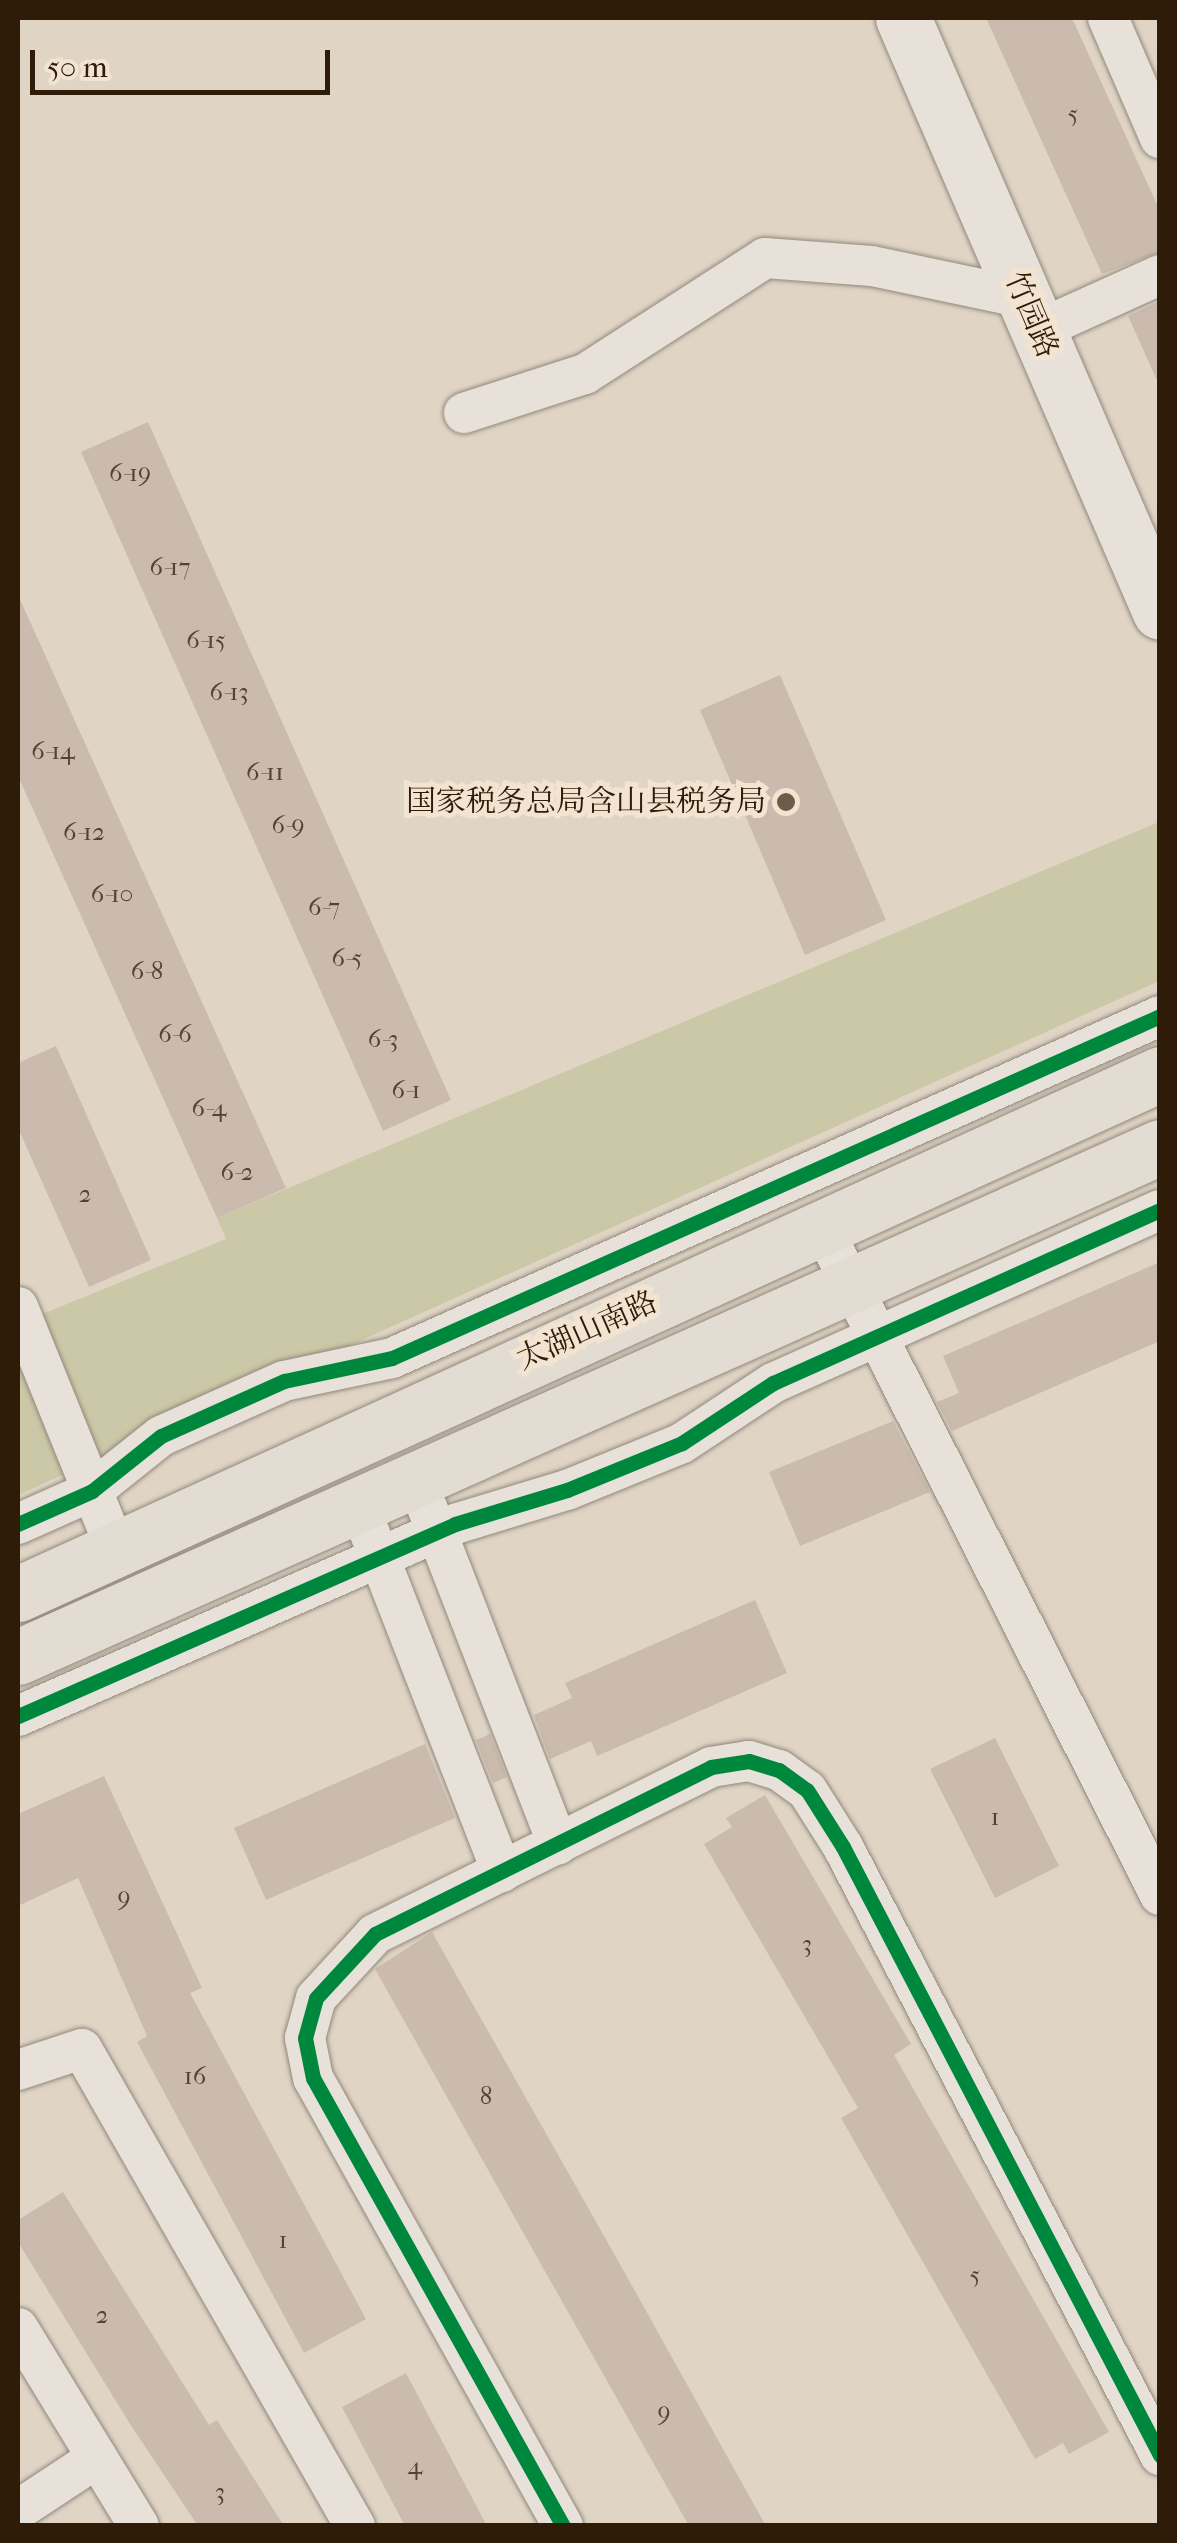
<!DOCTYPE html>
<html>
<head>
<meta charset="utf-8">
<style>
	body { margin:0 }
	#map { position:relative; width:1177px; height:2543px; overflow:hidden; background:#e0d5c5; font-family:"IM FELL French Canon","Noto Serif SC",serif }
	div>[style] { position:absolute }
	.green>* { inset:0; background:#cbc8a7 }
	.building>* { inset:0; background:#cbbbae }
	.roads { filter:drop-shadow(0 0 2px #91887d) drop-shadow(0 0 2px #91887d) }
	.street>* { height:40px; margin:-20px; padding:0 20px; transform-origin:20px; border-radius:20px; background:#e7e1d9 }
	.secondary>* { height:55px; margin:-27.5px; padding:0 27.5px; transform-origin:27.5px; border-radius:27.5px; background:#e7e1d9 }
	.primary>* { height:55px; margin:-27.5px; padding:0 27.5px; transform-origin:27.5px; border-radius:27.5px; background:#e3dcd3 }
	.cycleway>* { height:15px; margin:-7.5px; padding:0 7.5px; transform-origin:7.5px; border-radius:7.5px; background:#00873e }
	.dots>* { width:28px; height:28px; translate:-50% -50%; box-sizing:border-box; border:5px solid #f3e4d2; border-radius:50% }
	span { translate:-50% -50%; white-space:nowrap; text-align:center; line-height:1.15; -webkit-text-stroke:10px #f3e4d2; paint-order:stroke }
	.number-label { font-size:25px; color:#554332 }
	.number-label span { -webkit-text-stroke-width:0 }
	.street-label { font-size:30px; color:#2e1b08 }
	.poi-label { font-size:30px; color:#2e1b08 }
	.right { translate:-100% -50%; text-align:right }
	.frame { position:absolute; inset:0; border:20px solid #2e1b08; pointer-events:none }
	.scale { position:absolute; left:30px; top:50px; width:300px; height:45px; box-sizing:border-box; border:5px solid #2e1b08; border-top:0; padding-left:12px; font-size:30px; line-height:35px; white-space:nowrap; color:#2e1b08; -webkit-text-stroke:8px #f3e4d2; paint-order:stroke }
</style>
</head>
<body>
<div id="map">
	<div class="green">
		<div style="clip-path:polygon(1159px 822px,1159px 981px,18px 1495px,18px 1324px,226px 1239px,217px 1218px)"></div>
	</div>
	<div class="building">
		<div style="clip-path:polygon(986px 18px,1072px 18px,1160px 211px,1160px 252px,1102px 274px)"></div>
		<div style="clip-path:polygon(1160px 301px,1160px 387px,1128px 316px)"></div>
		<div style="clip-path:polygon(148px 422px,451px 1100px,383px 1131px,81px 452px)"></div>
		<div style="clip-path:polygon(18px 595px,286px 1188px,217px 1218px,18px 776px)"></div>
		<div style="clip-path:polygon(780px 675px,886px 920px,805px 955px,700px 710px)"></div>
		<div style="clip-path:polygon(56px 1046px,151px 1260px,89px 1287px,18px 1128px,18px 1063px)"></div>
		<div style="clip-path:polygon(1160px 1262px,1160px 1341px,952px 1431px,937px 1402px,959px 1393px,943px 1356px)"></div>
		<div style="clip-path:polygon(893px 1421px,930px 1492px,800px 1546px,769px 1472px)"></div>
		<div style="clip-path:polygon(755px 1600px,787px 1673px,597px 1756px,591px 1741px,550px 1759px,534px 1715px,572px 1698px,565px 1683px)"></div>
		<div style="clip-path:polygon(490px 1734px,507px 1777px,493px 1783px,476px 1740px)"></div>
		<div style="clip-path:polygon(995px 1738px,1059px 1866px,995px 1898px,930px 1769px)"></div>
		<div style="clip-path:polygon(425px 1744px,455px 1818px,266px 1900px,234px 1828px)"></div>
		<div style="clip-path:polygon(104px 1776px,202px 1988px,190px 1993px,366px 2319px,304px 2353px,137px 2042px,147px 2036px,78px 1878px,18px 1906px,18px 1814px)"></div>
		<div style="clip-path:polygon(765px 1795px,911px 2044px,894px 2055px,1109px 2432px,1069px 2454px,1063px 2443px,1035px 2459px,841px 2118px,858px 2108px,704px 1844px,732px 1827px,726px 1818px)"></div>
		<div style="clip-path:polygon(432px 1932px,621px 2266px,766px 2526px,689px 2526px,542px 2266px,375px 1969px)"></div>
		<div style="clip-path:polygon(63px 2192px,209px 2425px,217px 2420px,284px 2526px,198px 2526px,130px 2424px,18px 2242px,18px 2220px)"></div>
		<div style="clip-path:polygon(406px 2373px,487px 2526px,405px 2526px,342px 2407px)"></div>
	</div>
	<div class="roads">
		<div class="street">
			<div style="left:1108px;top:18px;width:131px;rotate:66.6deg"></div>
			<div style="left:1038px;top:330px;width:134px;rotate:-24.3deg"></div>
			<div style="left:464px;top:413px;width:127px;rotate:-17.9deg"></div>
			<div style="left:585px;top:374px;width:214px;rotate:-32.8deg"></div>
			<div style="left:765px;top:258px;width:107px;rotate:4.3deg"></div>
			<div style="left:872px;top:266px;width:155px;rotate:11.9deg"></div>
			<div style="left:821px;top:1225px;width:751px;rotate:63.16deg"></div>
			<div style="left:18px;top:1307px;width:262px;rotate:68deg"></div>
			<div style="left:427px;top:1507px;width:362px;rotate:68.8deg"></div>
			<div style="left:18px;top:1524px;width:81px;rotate:-24deg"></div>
			<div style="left:92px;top:1491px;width:88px;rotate:-38.6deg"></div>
			<div style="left:161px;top:1436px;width:135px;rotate:-24.1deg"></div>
			<div style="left:284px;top:1381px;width:110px;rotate:-12deg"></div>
			<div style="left:392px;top:1358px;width:841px;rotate:-24deg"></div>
			<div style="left:369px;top:1531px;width:366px;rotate:68.7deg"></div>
			<div style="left:18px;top:1716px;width:477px;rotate:-23.7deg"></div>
			<div style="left:455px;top:1524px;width:117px;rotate:-16.9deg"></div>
			<div style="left:567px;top:1490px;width:124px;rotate:-22.2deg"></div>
			<div style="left:682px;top:1443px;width:109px;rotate:-33.4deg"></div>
			<div style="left:773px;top:1383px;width:424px;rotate:-24.1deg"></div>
			<div style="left:18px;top:2070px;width:67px;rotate:-18.2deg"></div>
			<div style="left:82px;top:2049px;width:550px;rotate:60.22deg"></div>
			<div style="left:18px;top:2328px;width:232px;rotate:58.6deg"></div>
			<div style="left:18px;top:2510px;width:95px;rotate:-33.4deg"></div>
			<div style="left:563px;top:2526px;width:513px;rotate:-119.16deg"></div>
			<div style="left:313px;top:2078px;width:41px;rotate:-101.3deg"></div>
			<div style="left:305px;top:2038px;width:41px;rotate:-74.6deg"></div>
			<div style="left:316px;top:1998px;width:87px;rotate:-47.3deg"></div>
			<div style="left:375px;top:1934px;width:375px;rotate:-26.4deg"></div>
			<div style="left:711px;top:1767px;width:38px;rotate:-9deg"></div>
			<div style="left:749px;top:1761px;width:31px;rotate:17deg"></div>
			<div style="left:779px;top:1770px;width:34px;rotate:36deg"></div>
			<div style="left:807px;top:1790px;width:67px;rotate:57.7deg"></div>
			<div style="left:843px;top:1847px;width:686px;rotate:62.46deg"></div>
		</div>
		<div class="secondary">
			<div style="left:903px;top:18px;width:647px;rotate:66.6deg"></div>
		</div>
		<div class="primary">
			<div style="left:18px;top:1594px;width:1255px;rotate:-24.48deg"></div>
			<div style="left:18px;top:1657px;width:1251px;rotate:-24.06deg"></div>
		</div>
	</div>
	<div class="cycleway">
		<div style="left:18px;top:1524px;width:81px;rotate:-24deg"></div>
		<div style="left:92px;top:1491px;width:88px;rotate:-38.6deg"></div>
		<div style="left:161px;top:1436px;width:135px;rotate:-24.1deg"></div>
		<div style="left:284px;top:1381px;width:110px;rotate:-12deg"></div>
		<div style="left:392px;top:1358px;width:841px;rotate:-24deg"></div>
		<div style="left:18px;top:1716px;width:477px;rotate:-23.7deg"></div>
		<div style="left:455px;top:1524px;width:117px;rotate:-16.9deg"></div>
		<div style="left:567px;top:1490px;width:124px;rotate:-22.2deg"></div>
		<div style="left:682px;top:1443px;width:109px;rotate:-33.4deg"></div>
		<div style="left:773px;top:1383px;width:424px;rotate:-24.1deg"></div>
		<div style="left:563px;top:2526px;width:513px;rotate:-119.16deg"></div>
		<div style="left:313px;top:2078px;width:41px;rotate:-101.3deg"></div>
		<div style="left:305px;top:2038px;width:41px;rotate:-74.6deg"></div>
		<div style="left:316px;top:1998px;width:87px;rotate:-47.3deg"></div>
		<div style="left:375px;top:1934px;width:375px;rotate:-26.4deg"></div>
		<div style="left:711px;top:1767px;width:38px;rotate:-9deg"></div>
		<div style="left:749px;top:1761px;width:31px;rotate:17deg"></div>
		<div style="left:779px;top:1770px;width:34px;rotate:36deg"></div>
		<div style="left:807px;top:1790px;width:67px;rotate:57.7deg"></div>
		<div style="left:843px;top:1847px;width:686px;rotate:62.46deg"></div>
	</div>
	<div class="dots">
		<div style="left:786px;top:802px;background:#6c5c4a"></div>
	</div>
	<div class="number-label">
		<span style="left:1073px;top:114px">5</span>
		<span style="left:130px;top:473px">6-19</span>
		<span style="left:170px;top:567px">6-17</span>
		<span style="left:206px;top:640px">6-15</span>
		<span style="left:229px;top:692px">6-13</span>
		<span style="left:53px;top:751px">6-14</span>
		<span style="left:265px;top:772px">6-11</span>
		<span style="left:288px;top:825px">6-9</span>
		<span style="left:84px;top:832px">6-12</span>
		<span style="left:112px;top:894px">6-10</span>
		<span style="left:324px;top:907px">6-7</span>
		<span style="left:347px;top:958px">6-5</span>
		<span style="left:147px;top:971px">6-8</span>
		<span style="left:175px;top:1034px">6-6</span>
		<span style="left:383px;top:1039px">6-3</span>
		<span style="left:406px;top:1090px">6-1</span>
		<span style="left:209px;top:1108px">6-4</span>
		<span style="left:237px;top:1172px">6-2</span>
		<span style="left:85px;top:1194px">2</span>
		<span style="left:995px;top:1817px">1</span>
		<span style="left:124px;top:1897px">9</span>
		<span style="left:807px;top:1944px">3</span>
		<span style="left:195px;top:2076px">16</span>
		<span style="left:486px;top:2096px">8</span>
		<span style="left:283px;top:2240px">1</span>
		<span style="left:975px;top:2275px">5</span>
		<span style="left:102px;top:2315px">2</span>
		<span style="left:664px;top:2412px">9</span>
		<span style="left:415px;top:2466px">4</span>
		<span style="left:220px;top:2492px">3</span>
	</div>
	<div class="street-label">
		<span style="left:1031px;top:315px;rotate:67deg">竹园路</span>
		<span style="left:587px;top:1331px;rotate:-24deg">太湖山南路</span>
	</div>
	<div class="poi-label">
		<span class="right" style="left:766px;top:802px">国家税务总局含山县税务局</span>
	</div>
	<div class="frame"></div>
	<div class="scale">50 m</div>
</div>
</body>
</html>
